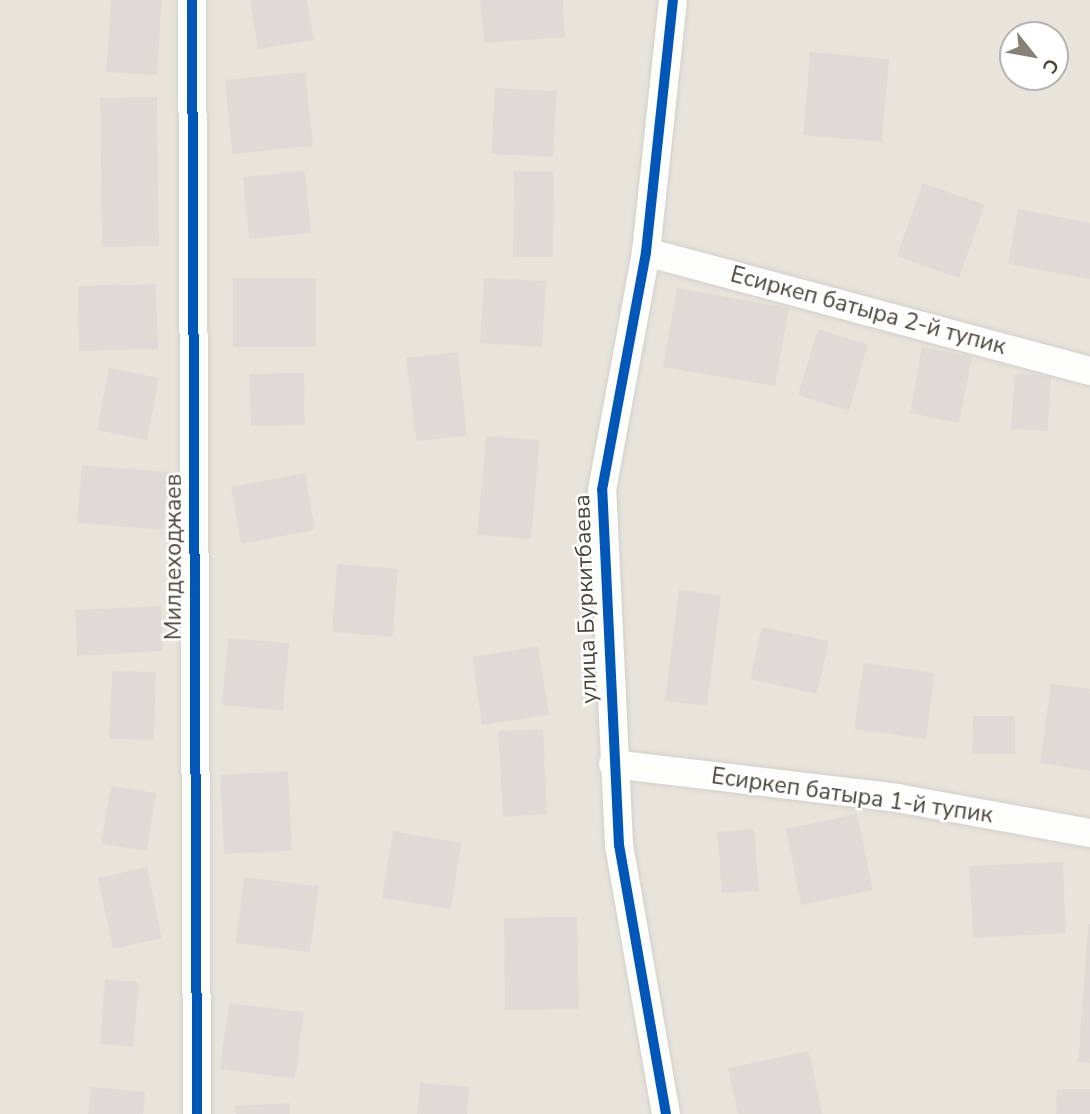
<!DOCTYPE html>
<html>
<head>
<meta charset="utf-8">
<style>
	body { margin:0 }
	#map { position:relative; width:1090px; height:1114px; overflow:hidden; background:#f4f2ee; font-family:"Nunito Sans",sans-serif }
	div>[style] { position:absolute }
	.residential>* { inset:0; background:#e7e4dc }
	.building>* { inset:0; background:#dedbd6 }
	.roads { filter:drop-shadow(0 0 2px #d2d0cb) drop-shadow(0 0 2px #d2d0cb) }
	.street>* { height:28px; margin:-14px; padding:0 14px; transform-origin:14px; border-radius:14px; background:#fdfdfc }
	.cycleway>* { height:10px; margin:-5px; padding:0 5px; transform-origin:5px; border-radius:5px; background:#0057b8 }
	span { translate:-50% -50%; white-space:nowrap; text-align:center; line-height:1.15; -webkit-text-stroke:5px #fff; paint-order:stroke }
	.street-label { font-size:23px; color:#4b4439 }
	.north { position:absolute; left:999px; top:21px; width:70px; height:70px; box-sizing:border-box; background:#fff; border:2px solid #b7b4b0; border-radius:50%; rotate:121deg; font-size:19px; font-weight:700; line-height:28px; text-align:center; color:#4b4439 }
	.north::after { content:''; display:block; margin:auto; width:24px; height:32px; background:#868178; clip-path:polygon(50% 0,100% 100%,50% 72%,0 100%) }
</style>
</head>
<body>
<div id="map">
	<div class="residential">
		<div style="clip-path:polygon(evenodd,0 0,1090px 0,1090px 1114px,0 1114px,0 0,1013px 35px,1055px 35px,1055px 77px,1013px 77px,1013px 35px)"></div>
	</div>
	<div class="building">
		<div style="clip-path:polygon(111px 0,162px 0,157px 75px,106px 72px)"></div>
		<div style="clip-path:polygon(250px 0,307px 0,314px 40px,258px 49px)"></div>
		<div style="clip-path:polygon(480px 0,563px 0,565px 37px,484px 43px)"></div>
		<div style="clip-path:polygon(810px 52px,889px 59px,882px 142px,803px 135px)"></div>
		<div style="clip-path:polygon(305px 72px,313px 146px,232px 154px,225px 80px)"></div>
		<div style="clip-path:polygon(495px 88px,557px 91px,553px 157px,491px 154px)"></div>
		<div style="clip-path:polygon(157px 97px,159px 246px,102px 247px,100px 98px)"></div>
		<div style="clip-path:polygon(305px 171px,311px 233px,249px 239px,243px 177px)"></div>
		<div style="clip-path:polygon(514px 171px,554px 171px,553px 257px,513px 257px)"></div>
		<div style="clip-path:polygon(923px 183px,985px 205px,959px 278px,897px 256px)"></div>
		<div style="clip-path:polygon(1018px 209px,1090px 223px,1090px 279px,1008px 264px)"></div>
		<div style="clip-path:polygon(233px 278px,316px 278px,316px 347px,233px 347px)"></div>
		<div style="clip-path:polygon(484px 278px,546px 281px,542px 347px,480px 343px)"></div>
		<div style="clip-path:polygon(156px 284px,158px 349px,79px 351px,78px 286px)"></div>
		<div style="clip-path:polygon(677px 288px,789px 308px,775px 386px,663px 367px)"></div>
		<div style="clip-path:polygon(818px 329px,868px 345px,849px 411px,798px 395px)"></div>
		<div style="clip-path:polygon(922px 347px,972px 357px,959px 423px,910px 413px)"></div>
		<div style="clip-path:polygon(458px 352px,467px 436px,416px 441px,406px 358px)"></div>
		<div style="clip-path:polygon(109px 368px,159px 378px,147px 440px,97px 430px)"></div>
		<div style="clip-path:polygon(304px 373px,305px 425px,251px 426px,249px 374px)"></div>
		<div style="clip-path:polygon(1015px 374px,1051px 376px,1048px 431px,1011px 429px)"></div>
		<div style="clip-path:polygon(486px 436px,540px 440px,531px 539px,477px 535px)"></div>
		<div style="clip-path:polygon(82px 465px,168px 472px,163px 530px,77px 523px)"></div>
		<div style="clip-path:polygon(305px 473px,315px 530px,241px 544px,231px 487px)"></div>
		<div style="clip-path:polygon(337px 564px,398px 569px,393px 637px,332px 632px)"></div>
		<div style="clip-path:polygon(679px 590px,721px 595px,707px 706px,665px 701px)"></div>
		<div style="clip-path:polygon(161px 606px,163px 651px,77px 656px,75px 610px)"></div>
		<div style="clip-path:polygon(762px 627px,829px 641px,817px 694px,750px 679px)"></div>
		<div style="clip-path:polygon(228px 638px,289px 643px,283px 711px,222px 705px)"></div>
		<div style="clip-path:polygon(538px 646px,549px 715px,482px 725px,472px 657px)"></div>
		<div style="clip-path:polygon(864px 663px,935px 673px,926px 739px,854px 729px)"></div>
		<div style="clip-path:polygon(112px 671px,156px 672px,154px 740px,109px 739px)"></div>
		<div style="clip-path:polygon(1051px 684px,1090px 689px,1090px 771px,1040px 763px)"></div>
		<div style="clip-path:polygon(973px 716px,1015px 716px,1015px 754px,972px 754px)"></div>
		<div style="clip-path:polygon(543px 729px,547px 814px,503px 817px,498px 731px)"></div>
		<div style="clip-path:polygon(288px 771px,292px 851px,224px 854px,220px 775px)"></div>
		<div style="clip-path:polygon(111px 786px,156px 793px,147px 851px,101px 844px)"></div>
		<div style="clip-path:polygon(857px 814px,873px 890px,801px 905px,786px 829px)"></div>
		<div style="clip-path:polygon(754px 829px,759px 891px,722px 893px,717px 832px)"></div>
		<div style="clip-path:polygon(393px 831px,461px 843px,451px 909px,382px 898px)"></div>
		<div style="clip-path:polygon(1063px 862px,1066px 933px,973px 938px,969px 866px)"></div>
		<div style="clip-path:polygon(147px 867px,162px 938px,113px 949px,98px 878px)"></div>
		<div style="clip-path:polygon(244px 877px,319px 886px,310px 952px,236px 943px)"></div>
		<div style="clip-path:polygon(577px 917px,579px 1009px,505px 1010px,504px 918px)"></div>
		<div style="clip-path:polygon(1088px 924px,1090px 924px,1090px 1063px,1078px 1062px)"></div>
		<div style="clip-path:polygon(105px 979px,139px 982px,133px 1047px,100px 1044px)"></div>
		<div style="clip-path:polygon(229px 1003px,304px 1012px,295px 1079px,220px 1069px)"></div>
		<div style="clip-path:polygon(809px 1051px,822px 1114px,738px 1114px,728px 1068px)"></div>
		<div style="clip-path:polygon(420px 1083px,470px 1087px,467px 1114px,417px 1114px)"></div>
		<div style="clip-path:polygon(91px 1087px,145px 1092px,143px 1114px,88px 1114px)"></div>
		<div style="clip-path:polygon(1057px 1089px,1090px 1089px,1090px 1114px,1056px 1114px)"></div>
		<div style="clip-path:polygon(290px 1103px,290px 1114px,236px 1114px,235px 1106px)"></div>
	</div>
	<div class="roads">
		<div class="street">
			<div style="left:192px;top:0;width:1114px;rotate:89.74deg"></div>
			<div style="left:646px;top:252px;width:460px;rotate:15deg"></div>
			<div style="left:613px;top:764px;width:286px;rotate:6.8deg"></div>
			<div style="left:897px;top:798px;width:196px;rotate:10.3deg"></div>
			<div style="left:666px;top:1114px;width:273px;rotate:-99.9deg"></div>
			<div style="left:619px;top:845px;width:355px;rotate:-92.7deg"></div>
			<div style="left:602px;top:490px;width:242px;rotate:-79.5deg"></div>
			<div style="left:646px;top:252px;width:253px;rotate:-83.9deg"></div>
		</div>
	</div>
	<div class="cycleway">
		<div style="left:192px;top:0;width:1114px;rotate:89.74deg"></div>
		<div style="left:666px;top:1114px;width:273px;rotate:-99.9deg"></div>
		<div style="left:619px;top:845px;width:355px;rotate:-92.7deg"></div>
		<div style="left:602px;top:490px;width:242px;rotate:-79.5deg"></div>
		<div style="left:646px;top:252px;width:253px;rotate:-83.9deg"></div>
	</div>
	<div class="street-label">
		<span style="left:868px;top:311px;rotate:15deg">Есиркеп батыра 2-й тупик</span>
		<span style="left:174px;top:557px;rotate:-90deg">Милдеходжаев</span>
		<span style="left:586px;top:599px;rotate:-92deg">улица Буркитбаева</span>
		<span style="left:852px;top:796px;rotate:8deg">Есиркеп батыра 1-й тупик</span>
	</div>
	<div class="north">С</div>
</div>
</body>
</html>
